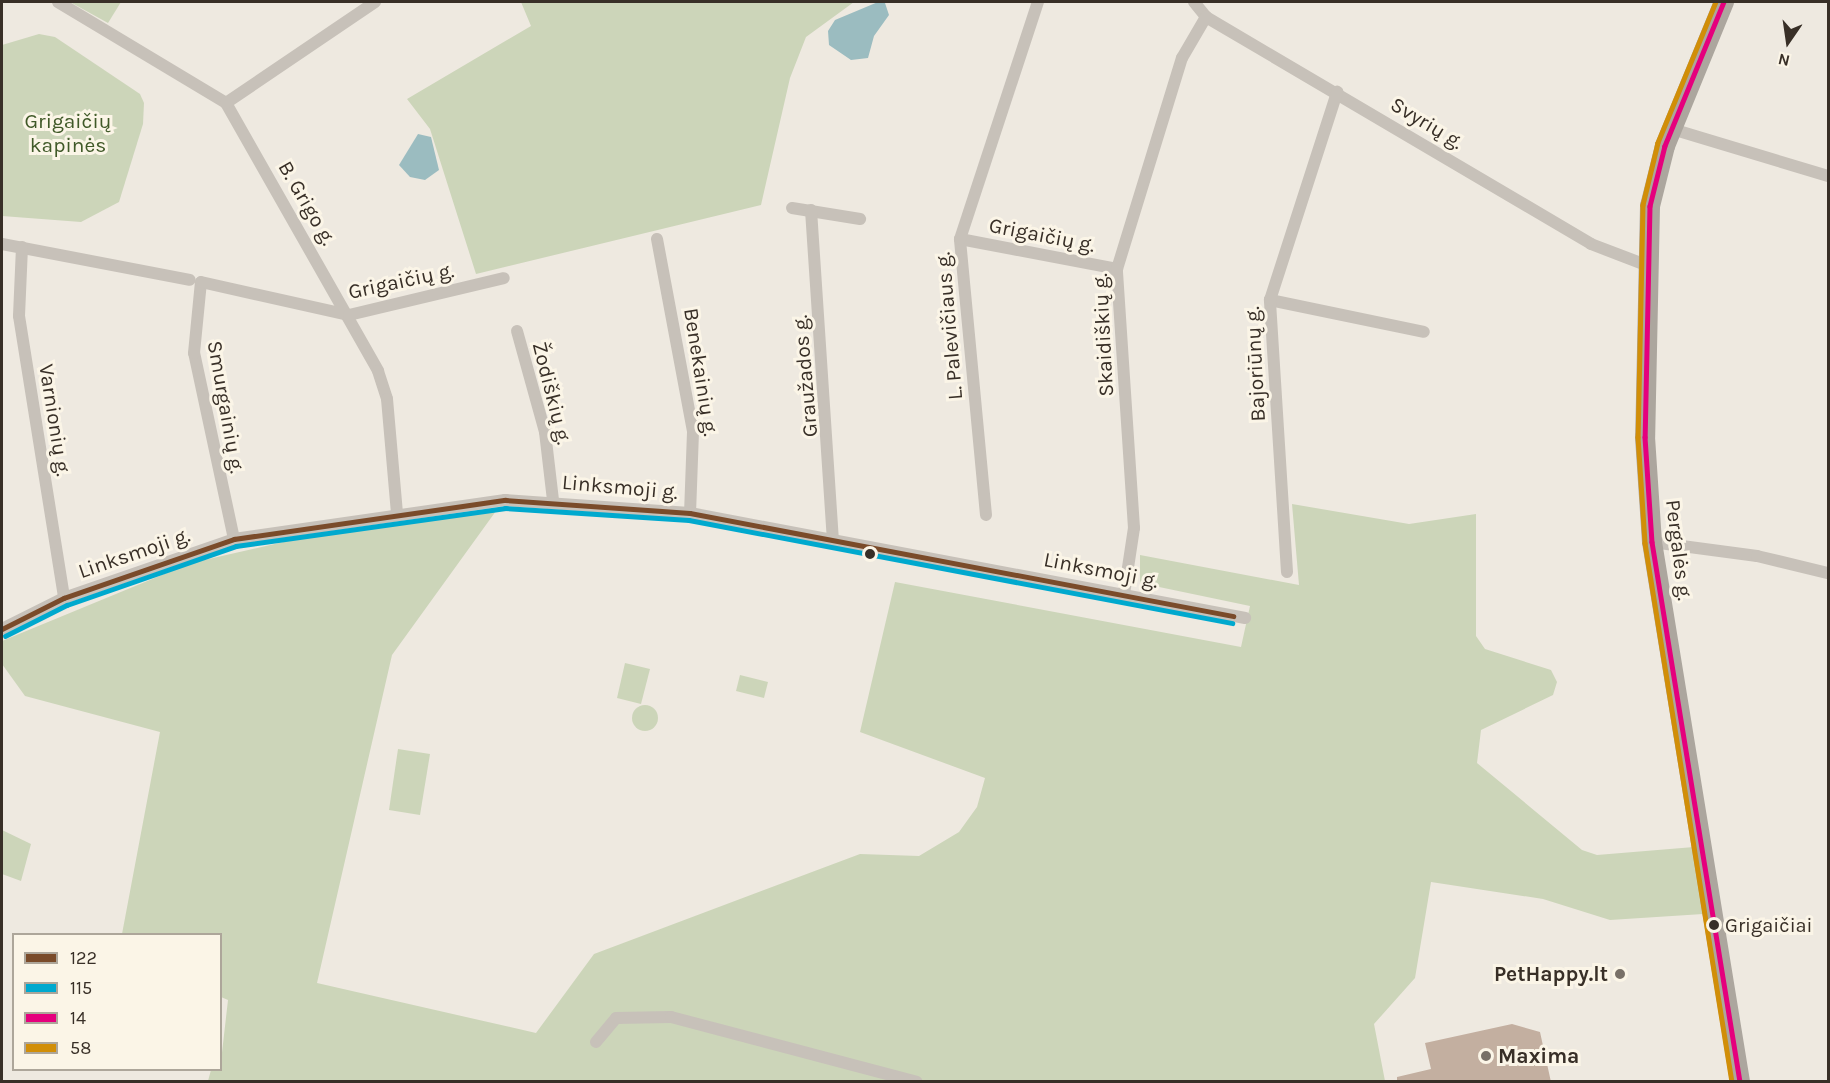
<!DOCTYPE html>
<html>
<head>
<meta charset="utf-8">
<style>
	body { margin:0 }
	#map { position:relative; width:1830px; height:1083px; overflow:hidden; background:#eee9e0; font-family:Karla,sans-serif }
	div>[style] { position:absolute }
	.green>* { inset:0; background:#ccd5b9 }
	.round { border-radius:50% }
	.water>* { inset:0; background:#9bbcc0 }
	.building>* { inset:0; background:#c3afa0 }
	.minor>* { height:12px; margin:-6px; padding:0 6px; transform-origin:6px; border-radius:6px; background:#c7c1b9 }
	.primary>* { height:20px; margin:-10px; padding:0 10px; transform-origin:10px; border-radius:10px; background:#aca69e }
	.bus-1>* { height:4.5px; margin:-2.25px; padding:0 2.25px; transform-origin:2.25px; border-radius:2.25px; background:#7a4b2a }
	.bus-2>* { height:4.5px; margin:-2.25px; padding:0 2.25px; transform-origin:2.25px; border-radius:2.25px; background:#00a9ce }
	.bus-3>* { height:4.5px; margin:-2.25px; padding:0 2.25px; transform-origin:2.25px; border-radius:2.25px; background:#e5007d }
	.bus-4>* { height:4.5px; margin:-2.25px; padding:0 2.25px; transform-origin:2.25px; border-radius:2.25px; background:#d18e08 }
	.dots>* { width:16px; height:16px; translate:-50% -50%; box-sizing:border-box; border:3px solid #fbf5e7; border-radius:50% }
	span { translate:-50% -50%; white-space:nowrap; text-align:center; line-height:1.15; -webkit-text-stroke:6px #fbf5e7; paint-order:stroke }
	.bus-label { font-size:20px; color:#382f27 }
	.left { translate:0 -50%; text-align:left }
	.park-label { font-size:21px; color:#405928 }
	.street-label { font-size:21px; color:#382f27 }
	.poi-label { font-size:21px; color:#382f27; font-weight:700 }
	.right { translate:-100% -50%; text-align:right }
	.frame { position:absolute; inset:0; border:3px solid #382f27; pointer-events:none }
	.legend { position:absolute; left:12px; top:933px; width:210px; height:138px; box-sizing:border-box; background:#fbf5e7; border:2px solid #ada69a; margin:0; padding:8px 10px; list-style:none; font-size:18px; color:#382f27 }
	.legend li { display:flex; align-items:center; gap:12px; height:30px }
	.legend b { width:30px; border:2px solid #ada69a }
	.north { position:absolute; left:1758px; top:12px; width:60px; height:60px; -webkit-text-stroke:4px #fbf5e7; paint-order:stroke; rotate:193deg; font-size:16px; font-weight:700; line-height:24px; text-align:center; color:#382f27 }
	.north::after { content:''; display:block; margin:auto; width:21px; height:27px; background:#382f27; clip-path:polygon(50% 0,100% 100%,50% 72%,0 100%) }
</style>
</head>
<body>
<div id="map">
	<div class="green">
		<div style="clip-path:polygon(70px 2px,121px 2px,108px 23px)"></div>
		<div style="clip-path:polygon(521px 2px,854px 2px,806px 37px,790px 78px,761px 205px,476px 274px,430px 129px,407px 99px,531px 26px)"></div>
		<div style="clip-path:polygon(39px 34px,55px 37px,140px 94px,144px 103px,143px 124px,119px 202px,81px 222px,2px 216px,2px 45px)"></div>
		<div style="clip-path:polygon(1292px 504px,1409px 524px,1476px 514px,1476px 636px,1485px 649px,1551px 670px,1557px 682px,1553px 695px,1481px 730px,1477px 763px,1582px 850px,1597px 855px,1694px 847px,1703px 914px,1610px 920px,1543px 899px,1431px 882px,1415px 978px,1374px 1024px,1385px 1081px,208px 1081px,211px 1070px,220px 1070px,228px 1000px,221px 997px,220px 934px,122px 934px,160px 732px,25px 696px,2px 664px,2px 641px,191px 563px,327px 532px,496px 511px,392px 655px,317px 983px,536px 1033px,594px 954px,860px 854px,919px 856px,959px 832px,977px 807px,985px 778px,860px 732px,895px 582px,1241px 647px,1250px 606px,1140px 583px,1140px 555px,1299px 585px)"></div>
		<div style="clip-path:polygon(625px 663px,650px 669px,641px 704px,617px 698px)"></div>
		<div style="clip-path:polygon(740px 675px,768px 682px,764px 698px,736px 691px)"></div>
		<div class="round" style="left:632px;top:705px;width:26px;height:26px"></div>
		<div style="clip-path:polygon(398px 749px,430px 754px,420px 815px,389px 810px)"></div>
		<div style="clip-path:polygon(2px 830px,31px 844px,21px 881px,2px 874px)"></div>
	</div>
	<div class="water">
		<div style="clip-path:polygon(878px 2px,885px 3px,889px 15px,874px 36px,868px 58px,851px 60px,829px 45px,828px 31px,835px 20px)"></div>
		<div style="clip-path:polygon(418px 134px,431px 137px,439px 170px,425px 180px,410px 177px,399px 165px)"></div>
	</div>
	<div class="building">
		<div style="clip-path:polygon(1512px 1024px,1540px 1032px,1551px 1082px,1397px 1082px,1397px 1077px,1431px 1069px,1425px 1043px)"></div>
	</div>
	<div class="minor">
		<div style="left:58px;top:2px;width:196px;rotate:31deg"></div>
		<div style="left:226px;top:103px;width:308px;rotate:60.4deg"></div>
		<div style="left:378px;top:371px;width:29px;rotate:72deg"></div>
		<div style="left:387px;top:399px;width:114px;rotate:85deg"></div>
		<div style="left:1194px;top:2px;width:19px;rotate:51deg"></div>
		<div style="left:1206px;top:17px;width:447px;rotate:30.5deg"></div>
		<div style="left:1591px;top:244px;width:59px;rotate:20.9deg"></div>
		<div style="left:226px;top:103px;width:180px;rotate:-34.1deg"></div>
		<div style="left:1672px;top:129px;width:163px;rotate:16.8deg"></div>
		<div style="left:792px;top:208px;width:69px;rotate:9.2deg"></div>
		<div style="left:811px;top:210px;width:330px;rotate:86.2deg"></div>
		<div style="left:657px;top:239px;width:196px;rotate:79.4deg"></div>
		<div style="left:693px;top:432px;width:81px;rotate:92.1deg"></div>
		<div style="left:960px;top:239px;width:160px;rotate:10.8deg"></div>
		<div style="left:2px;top:244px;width:191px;rotate:10.8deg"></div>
		<div style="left:22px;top:247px;width:69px;rotate:92.5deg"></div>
		<div style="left:19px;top:316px;width:286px;rotate:80.9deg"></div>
		<div style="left:1270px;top:300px;width:157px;rotate:11.7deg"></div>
		<div style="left:517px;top:331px;width:105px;rotate:74.5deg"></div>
		<div style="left:545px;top:432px;width:68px;rotate:83.3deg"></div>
		<div style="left:986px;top:515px;width:277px;rotate:-95.4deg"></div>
		<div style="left:960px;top:239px;width:250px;rotate:-71.8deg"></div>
		<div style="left:234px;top:539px;width:190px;rotate:-102.1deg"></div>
		<div style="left:194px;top:353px;width:71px;rotate:-84.4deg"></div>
		<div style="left:201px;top:282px;width:152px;rotate:12.6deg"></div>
		<div style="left:349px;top:315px;width:159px;rotate:-13.4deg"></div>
		<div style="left:1652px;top:542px;width:106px;rotate:7.6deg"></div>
		<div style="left:1757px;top:556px;width:73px;rotate:13.5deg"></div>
		<div style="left:1287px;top:572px;width:273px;rotate:-93.6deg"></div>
		<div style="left:1270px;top:300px;width:219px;rotate:-72.1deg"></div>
		<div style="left:1124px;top:594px;width:67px;rotate:-81.4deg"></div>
		<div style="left:1134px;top:528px;width:260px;rotate:-93.8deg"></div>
		<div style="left:1117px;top:269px;width:221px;rotate:-72.9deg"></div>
		<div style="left:1182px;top:58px;width:48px;rotate:-59.7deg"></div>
		<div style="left:2px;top:629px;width:69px;rotate:-26.6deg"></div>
		<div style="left:64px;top:598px;width:180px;rotate:-19.1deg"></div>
		<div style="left:234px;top:539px;width:274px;rotate:-8.2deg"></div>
		<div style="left:505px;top:500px;width:185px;rotate:4deg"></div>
		<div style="left:690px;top:513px;width:565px;rotate:10.71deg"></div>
		<div style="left:596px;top:1042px;width:31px;rotate:-50deg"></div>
		<div style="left:616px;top:1018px;width:55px;rotate:-1deg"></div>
		<div style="left:671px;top:1017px;width:254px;rotate:14.8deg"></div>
	</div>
	<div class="primary">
		<div style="left:1724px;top:2px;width:156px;rotate:112.3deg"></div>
		<div style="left:1665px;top:146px;width:62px;rotate:104deg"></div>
		<div style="left:1650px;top:206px;width:231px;rotate:91.2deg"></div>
		<div style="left:1645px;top:437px;width:105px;rotate:86.2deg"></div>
		<div style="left:1652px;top:542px;width:547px;rotate:80.74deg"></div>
	</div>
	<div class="bus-1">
		<div style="left:2px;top:629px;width:69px;rotate:-26.6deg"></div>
		<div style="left:64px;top:598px;width:180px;rotate:-19.1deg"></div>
		<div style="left:234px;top:539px;width:274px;rotate:-8.2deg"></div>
		<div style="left:505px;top:500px;width:185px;rotate:4deg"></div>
		<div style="left:690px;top:513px;width:553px;rotate:10.74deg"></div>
	</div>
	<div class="bus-2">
		<div style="left:5px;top:636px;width:69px;rotate:-26.6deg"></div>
		<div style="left:67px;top:605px;width:179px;rotate:-19.2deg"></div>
		<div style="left:236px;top:546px;width:272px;rotate:-8deg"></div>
		<div style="left:505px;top:508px;width:184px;rotate:3.7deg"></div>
		<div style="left:689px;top:520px;width:553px;rotate:10.74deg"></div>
	</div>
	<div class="bus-3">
		<div style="left:1724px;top:2px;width:156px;rotate:112.3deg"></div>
		<div style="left:1665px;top:146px;width:62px;rotate:104deg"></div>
		<div style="left:1650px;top:206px;width:231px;rotate:91.2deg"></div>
		<div style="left:1645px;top:437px;width:105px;rotate:86.2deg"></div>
		<div style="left:1652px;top:542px;width:547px;rotate:80.74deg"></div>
	</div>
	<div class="bus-4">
		<div style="left:1716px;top:2px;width:152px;rotate:112.4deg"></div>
		<div style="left:1658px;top:143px;width:64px;rotate:103.6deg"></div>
		<div style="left:1643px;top:205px;width:232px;rotate:91.2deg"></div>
		<div style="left:1638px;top:437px;width:106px;rotate:86.2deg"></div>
		<div style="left:1645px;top:543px;width:546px;rotate:80.83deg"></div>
	</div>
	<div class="dots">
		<div style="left:870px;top:554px;background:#382f27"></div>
		<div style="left:1714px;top:925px;background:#382f27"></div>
		<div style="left:1620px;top:974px;background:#787068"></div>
		<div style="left:1486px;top:1056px;background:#787068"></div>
	</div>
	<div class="bus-label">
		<span class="left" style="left:1725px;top:925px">Grigaičiai</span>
	</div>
	<div class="park-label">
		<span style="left:68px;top:133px">Grigaičių<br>kapinės</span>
	</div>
	<div class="street-label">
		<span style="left:1427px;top:123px;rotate:31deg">Svyrių g.</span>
		<span style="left:307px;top:203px;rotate:60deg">B. Grigo g.</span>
		<span style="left:1042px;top:235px;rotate:11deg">Grigaičių g.</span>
		<span style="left:401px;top:281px;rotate:-12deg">Grigaičių g.</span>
		<span style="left:949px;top:326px;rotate:-95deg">L. Palevičiaus g.</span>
		<span style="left:1103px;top:335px;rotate:-93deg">Skaidiškių g.</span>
		<span style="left:1255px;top:364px;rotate:-93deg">Bajoriūnų g.</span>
		<span style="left:701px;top:372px;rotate:81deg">Benekainių g.</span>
		<span style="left:805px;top:376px;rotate:-95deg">Graužados g.</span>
		<span style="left:552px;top:393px;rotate:76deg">Žodiškių g.</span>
		<span style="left:226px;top:407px;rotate:80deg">Smurgainių g.</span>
		<span style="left:55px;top:420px;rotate:81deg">Varnionių g.</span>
		<span style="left:620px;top:487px;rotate:5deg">Linksmoji g.</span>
		<span style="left:1679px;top:550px;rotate:83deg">Pergalės g.</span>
		<span style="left:134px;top:553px;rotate:-19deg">Linksmoji g.</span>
		<span style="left:1101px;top:570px;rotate:11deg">Linksmoji g.</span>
	</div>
	<div class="poi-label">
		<span class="right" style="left:1608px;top:974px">PetHappy.lt</span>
		<span class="left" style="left:1498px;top:1056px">Maxima</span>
	</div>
	<div class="frame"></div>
	<ul class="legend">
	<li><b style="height:8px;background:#7a4b2a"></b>122</li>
	<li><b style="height:8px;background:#00a9ce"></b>115</li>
	<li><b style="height:8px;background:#e5007d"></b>14</li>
	<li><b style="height:8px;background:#d18e08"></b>58</li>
	</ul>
	<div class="north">N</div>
</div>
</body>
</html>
